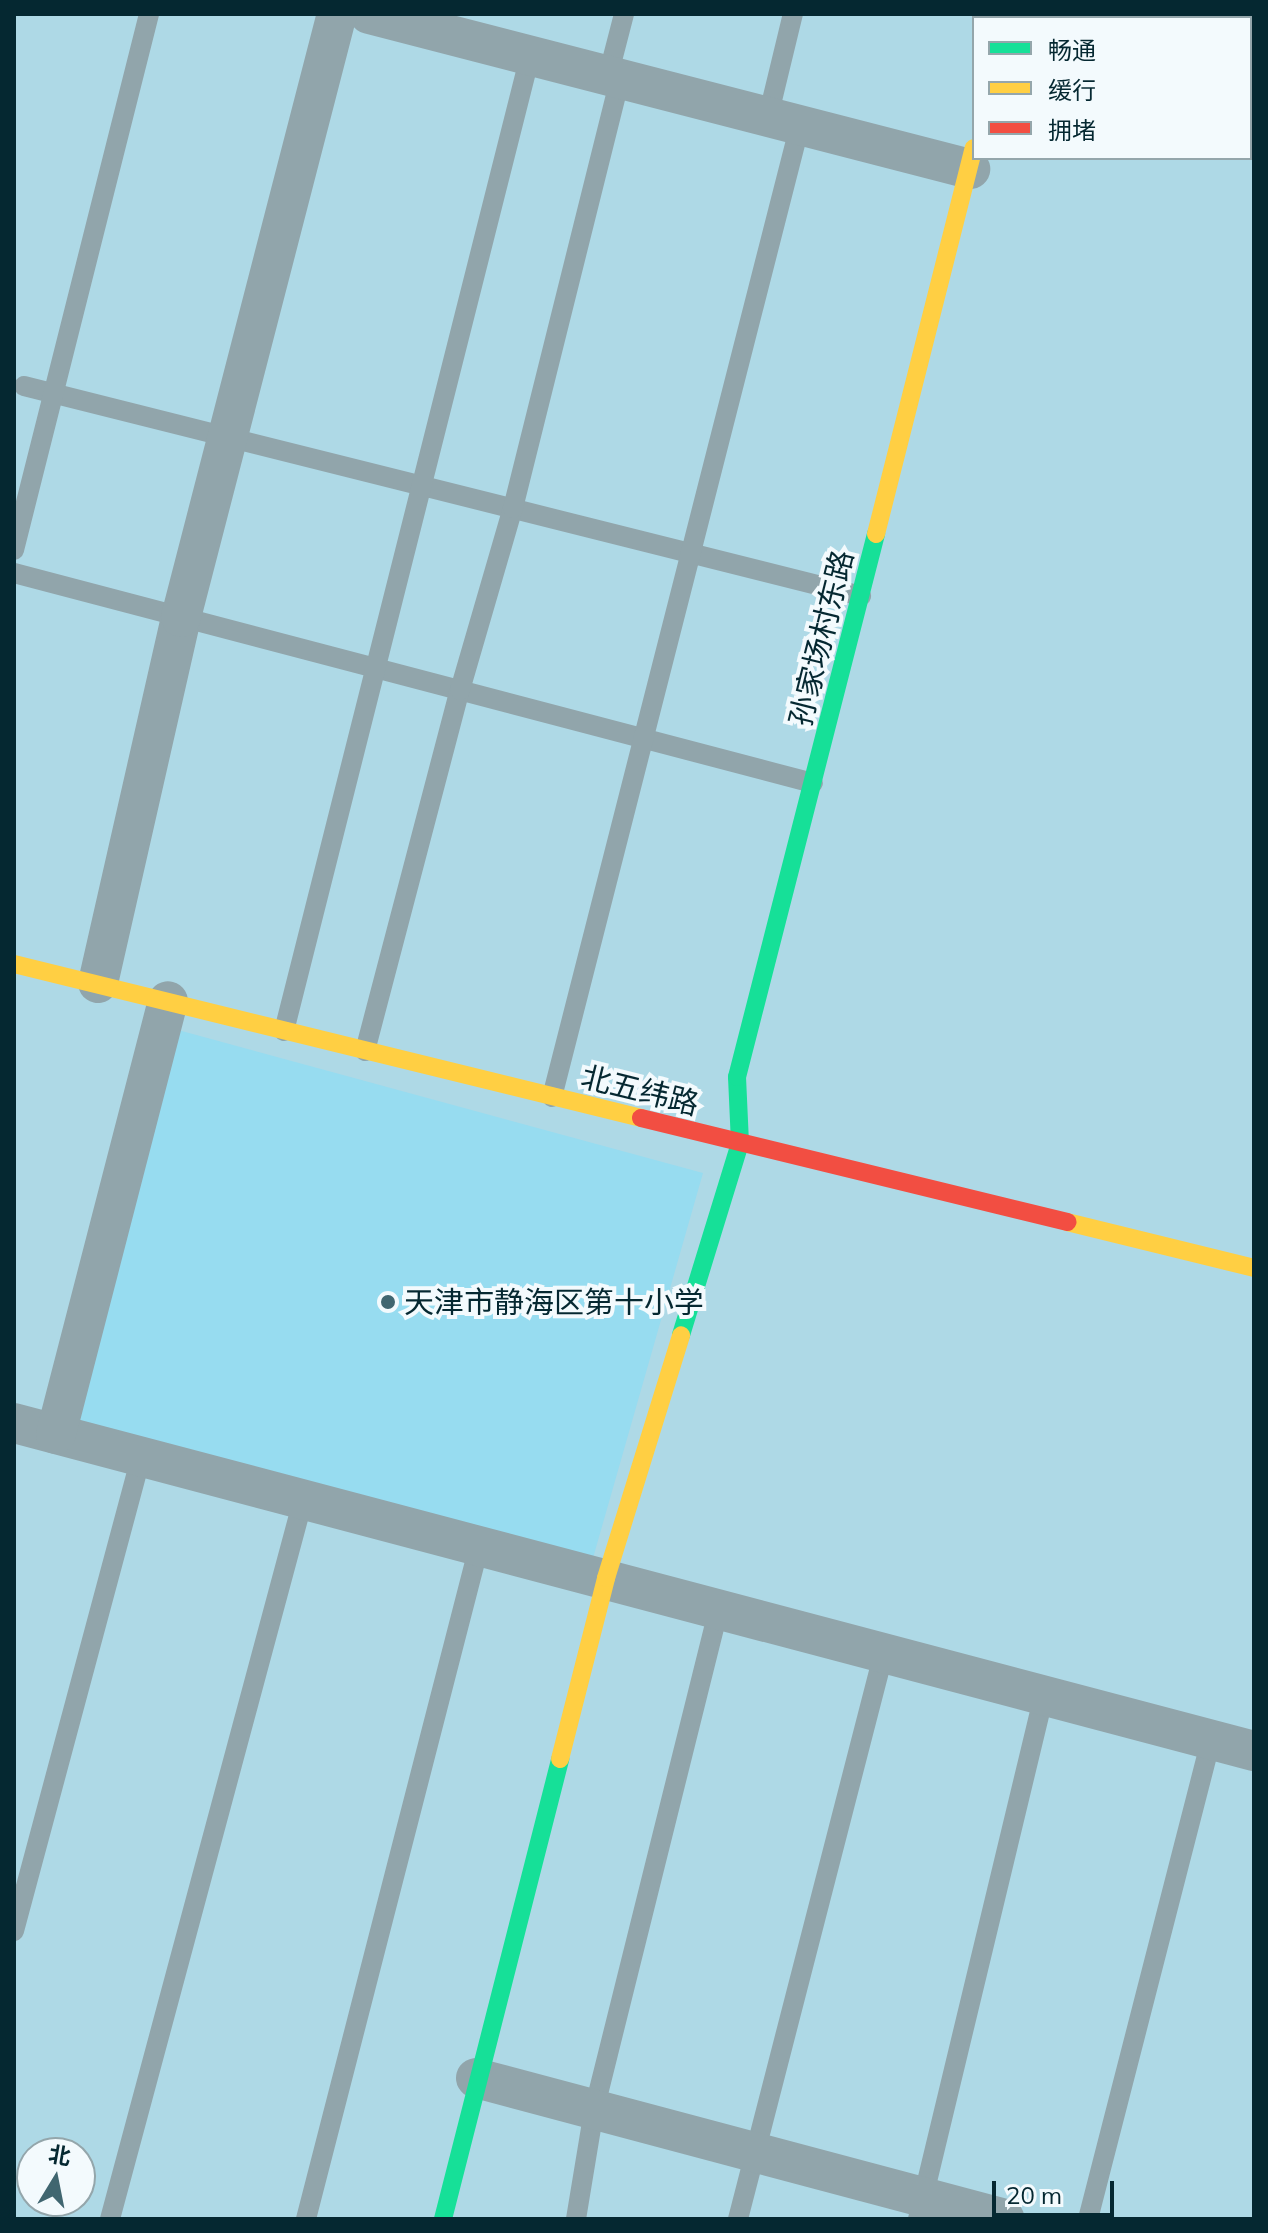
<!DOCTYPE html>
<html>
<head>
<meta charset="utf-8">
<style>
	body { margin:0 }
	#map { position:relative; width:1268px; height:2233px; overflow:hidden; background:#aed9e6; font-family:Mulish,"Noto Sans SC",sans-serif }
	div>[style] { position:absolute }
	.built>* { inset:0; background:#97dcf0 }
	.lane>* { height:20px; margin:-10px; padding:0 10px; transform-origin:10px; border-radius:10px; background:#91a5ab }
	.street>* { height:40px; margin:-20px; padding:0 20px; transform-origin:20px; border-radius:20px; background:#91a5ab }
	.fast>* { height:18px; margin:-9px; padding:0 9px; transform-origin:9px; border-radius:9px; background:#16e098 }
	.slow>* { height:18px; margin:-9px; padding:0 9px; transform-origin:9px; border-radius:9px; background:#ffcf43 }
	.jam>* { height:18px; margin:-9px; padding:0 9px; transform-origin:9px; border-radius:9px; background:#f24e42 }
	.dots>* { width:22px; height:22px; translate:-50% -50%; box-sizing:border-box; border:4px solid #f3fafd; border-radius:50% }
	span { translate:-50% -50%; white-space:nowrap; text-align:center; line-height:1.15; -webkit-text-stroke:8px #f3fafd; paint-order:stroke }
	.street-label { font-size:30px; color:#052831 }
	.poi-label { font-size:30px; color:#052831 }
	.left { translate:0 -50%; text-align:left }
	.frame { position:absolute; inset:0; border:16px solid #052831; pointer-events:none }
	.legend { position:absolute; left:972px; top:16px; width:280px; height:144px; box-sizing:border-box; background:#f3fafd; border:2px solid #94a6ab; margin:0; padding:10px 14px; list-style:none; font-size:24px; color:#052831 }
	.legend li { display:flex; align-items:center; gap:16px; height:40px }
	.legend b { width:40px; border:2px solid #94a6ab }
	.north { position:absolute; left:16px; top:2137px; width:80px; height:80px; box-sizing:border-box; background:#f3fafd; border:2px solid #94a6ab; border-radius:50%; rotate:10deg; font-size:22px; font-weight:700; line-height:32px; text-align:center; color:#052831 }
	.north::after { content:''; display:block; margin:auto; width:28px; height:36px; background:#406670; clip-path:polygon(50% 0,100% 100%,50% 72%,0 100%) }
	.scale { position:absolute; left:992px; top:2181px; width:122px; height:36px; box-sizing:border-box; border:4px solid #052831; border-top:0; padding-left:10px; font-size:24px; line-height:28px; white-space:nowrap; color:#052831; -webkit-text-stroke:6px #f3fafd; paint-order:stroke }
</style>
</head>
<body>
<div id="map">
	<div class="built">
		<div style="clip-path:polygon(178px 1030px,703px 1173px,591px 1565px,77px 1431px)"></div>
	</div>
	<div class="lane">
		<div style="left:608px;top:76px;width:64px;rotate:-75.5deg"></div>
		<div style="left:768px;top:117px;width:106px;rotate:-76.4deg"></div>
		<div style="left:24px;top:386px;width:863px;rotate:14.08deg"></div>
		<div style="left:14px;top:550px;width:553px;rotate:-75.86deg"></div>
		<div style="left:14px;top:573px;width:826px;rotate:14.73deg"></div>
		<div style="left:284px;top:1031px;width:1006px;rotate:-75.84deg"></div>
		<div style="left:365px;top:1051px;width:373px;rotate:-75.3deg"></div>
		<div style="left:460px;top:690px;width:190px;rotate:-73.8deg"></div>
		<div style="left:513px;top:508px;width:442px;rotate:-76deg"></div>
		<div style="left:552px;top:1097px;width:1003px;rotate:-75.69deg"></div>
		<div style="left:14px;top:1931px;width:492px;rotate:-75deg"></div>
		<div style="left:110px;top:2219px;width:744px;rotate:-74.97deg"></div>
		<div style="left:306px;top:2219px;width:695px;rotate:-75.58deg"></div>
		<div style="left:576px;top:2219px;width:110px;rotate:-80.6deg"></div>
		<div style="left:594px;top:2110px;width:517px;rotate:-76.02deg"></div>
		<div style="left:738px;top:2219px;width:585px;rotate:-75.56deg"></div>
		<div style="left:918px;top:2219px;width:539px;rotate:-76.48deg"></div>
		<div style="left:1088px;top:2219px;width:496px;rotate:-75.6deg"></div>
	</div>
	<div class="street">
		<div style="left:369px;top:14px;width:621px;rotate:14.46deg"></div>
		<div style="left:98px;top:983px;width:375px;rotate:-77.2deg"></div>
		<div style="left:181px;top:617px;width:623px;rotate:-75.5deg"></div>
		<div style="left:14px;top:1423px;width:1283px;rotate:14.82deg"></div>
		<div style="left:56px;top:1434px;width:447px;rotate:-75.5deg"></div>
		<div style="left:476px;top:2078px;width:547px;rotate:14.92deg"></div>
	</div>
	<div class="fast">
		<div style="left:998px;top:18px;width:4px;rotate:-76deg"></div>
		<div style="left:681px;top:1335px;width:201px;rotate:-72.9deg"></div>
		<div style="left:740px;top:1143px;width:66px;rotate:-92.6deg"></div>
		<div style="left:737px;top:1077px;width:561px;rotate:-75.64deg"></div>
		<div style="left:443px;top:2219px;width:475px;rotate:-75.7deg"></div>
	</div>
	<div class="slow">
		<div style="left:876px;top:534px;width:398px;rotate:-75.8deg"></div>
		<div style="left:14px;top:964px;width:646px;rotate:13.8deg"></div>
		<div style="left:1067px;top:1222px;width:193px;rotate:13.8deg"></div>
		<div style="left:560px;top:1759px;width:187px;rotate:-75.7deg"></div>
		<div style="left:606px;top:1578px;width:254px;rotate:-72.8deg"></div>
	</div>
	<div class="jam">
		<div style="left:641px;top:1118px;width:439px;rotate:13.7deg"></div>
	</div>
	<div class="dots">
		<div style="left:388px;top:1302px;background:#406670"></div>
	</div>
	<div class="street-label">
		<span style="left:821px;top:638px;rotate:-76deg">孙家场村东路</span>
		<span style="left:640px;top:1090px;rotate:14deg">北五纬路</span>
	</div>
	<div class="poi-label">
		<span class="left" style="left:404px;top:1302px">天津市静海区第十小学</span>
	</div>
	<div class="frame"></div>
	<ul class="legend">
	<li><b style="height:10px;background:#16e098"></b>畅通</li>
	<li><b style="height:10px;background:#ffcf43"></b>缓行</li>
	<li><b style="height:10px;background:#f24e42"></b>拥堵</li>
	</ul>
	<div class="north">北</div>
	<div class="scale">20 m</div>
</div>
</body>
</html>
